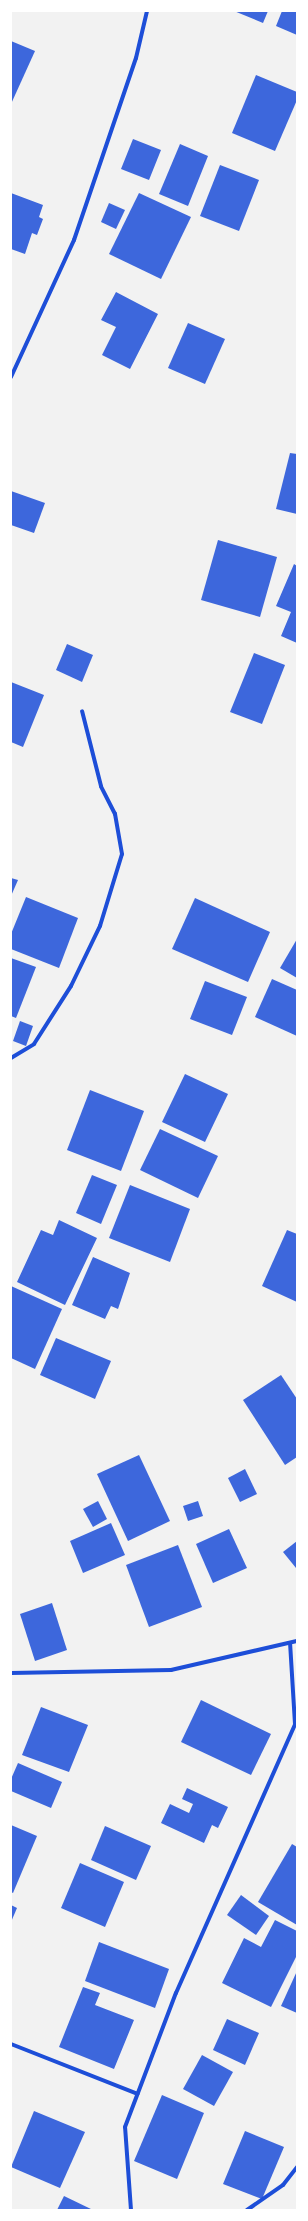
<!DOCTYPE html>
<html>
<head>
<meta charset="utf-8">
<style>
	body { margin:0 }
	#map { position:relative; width:308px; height:2221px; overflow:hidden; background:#f2f2f2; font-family:"Fira Sans Condensed",sans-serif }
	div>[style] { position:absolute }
	.building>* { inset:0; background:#3d67dc }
	.minor>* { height:4px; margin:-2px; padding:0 2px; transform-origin:2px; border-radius:2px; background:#1d4ed8 }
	span { translate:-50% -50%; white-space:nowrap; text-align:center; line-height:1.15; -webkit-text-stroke:3px #fff; paint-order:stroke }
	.frame { position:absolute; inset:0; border:12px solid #fff; pointer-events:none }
</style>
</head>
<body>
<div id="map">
	<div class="building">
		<div style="clip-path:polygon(234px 11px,268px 11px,263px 23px)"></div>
		<div style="clip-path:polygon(282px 11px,297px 11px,297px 35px,276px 26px)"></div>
		<div style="clip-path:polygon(11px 41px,35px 51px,11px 104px)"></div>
		<div style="clip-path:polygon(256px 75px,297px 92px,297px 100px,275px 151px,232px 133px)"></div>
		<div style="clip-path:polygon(133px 139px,161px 150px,149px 180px,121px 169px)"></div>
		<div style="clip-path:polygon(180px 144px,208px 156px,188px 206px,159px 194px)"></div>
		<div style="clip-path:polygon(220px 165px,259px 180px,239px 231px,200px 216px)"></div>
		<div style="clip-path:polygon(11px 193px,43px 205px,39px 217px,43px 219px,37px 235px,32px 233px,25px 254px,11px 249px)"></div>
		<div style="clip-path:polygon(139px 193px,191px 217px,161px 279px,109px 254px)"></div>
		<div style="clip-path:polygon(109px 203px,125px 210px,116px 229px,101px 222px)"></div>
		<div style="clip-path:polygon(116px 292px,158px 314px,130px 369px,102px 355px,116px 327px,101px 320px)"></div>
		<div style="clip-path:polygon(188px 323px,225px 339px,205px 384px,168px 368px)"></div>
		<div style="clip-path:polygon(290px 453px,297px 454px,297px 514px,276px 509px)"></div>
		<div style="clip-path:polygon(11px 491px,45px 503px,34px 533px,11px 525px)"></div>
		<div style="clip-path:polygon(218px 540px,277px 557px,260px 617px,201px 600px)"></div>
		<div style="clip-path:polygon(294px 564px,297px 566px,297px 643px,281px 636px,291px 612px,276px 606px)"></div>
		<div style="clip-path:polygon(67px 644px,93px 655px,82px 682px,56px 670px)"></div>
		<div style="clip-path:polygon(254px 653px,285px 665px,262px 724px,230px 712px)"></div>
		<div style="clip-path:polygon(11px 682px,44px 695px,23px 747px,11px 742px)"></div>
		<div style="clip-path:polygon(11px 878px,18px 880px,11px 896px)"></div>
		<div style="clip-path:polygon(26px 897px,78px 918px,59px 968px,11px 949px,11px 934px)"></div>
		<div style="clip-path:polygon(195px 898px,270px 932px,248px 982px,172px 949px)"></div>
		<div style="clip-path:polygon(297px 939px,297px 978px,280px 968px)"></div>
		<div style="clip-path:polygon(11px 958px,36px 967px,16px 1018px,11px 1016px)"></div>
		<div style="clip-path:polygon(272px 979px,297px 990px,297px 1036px,255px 1017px)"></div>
		<div style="clip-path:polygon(205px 981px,247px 997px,232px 1035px,190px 1019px)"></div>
		<div style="clip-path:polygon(20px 1021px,33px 1026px,26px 1046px,13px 1041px)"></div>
		<div style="clip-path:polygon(185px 1074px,228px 1094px,205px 1142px,162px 1122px)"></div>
		<div style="clip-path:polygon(90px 1090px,144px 1111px,121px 1171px,67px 1150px)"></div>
		<div style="clip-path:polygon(160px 1129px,218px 1156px,198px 1198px,140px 1170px)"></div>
		<div style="clip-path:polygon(92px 1175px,117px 1185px,101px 1224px,76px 1213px)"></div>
		<div style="clip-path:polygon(130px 1185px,190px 1209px,170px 1262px,109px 1238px)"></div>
		<div style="clip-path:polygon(59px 1220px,97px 1238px,65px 1305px,17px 1282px,41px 1230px,53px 1235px)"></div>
		<div style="clip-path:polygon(287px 1230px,297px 1234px,297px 1302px,262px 1286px)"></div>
		<div style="clip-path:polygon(93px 1257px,130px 1273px,118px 1309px,111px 1306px,105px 1319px,72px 1305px)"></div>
		<div style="clip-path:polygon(11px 1286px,62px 1309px,35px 1369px,11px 1358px)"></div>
		<div style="clip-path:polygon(56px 1338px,111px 1361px,95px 1399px,40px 1375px)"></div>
		<div style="clip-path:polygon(281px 1375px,297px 1399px,297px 1457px,285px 1465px,243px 1400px)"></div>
		<div style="clip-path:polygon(139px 1455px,170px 1521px,128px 1541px,97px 1474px)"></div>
		<div style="clip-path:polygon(245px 1469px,257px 1494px,240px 1502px,228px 1478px)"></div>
		<div style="clip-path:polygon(98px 1501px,107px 1519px,93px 1527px,83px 1509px)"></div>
		<div style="clip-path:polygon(198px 1501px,203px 1516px,188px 1521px,183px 1506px)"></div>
		<div style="clip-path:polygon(111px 1523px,125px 1555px,83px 1573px,70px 1541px)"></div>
		<div style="clip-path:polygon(229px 1529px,247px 1568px,213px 1583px,196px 1544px)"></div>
		<div style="clip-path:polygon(297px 1541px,297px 1567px,296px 1568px,283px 1552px)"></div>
		<div style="clip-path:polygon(178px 1545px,202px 1607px,149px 1627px,126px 1565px)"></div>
		<div style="clip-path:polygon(52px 1603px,67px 1650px,35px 1661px,20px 1614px)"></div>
		<div style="clip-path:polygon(201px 1700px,271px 1734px,251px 1775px,181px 1742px)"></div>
		<div style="clip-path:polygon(41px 1707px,88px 1725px,69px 1772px,22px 1755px)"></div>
		<div style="clip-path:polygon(18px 1763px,62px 1782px,51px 1808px,11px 1791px,11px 1779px)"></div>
		<div style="clip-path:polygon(187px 1788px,228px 1807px,218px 1828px,212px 1825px,204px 1843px,161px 1823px,170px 1804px,189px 1813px,193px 1804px,182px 1799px)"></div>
		<div style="clip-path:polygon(11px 1825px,37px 1836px,13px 1893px,11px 1892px)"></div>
		<div style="clip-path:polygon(105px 1826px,151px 1846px,136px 1880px,91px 1860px)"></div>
		<div style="clip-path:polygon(292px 1844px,297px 1847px,297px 1925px,258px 1902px)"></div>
		<div style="clip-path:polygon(80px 1863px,124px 1882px,105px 1927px,61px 1908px)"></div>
		<div style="clip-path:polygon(241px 1895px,269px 1916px,256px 1935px,227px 1915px)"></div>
		<div style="clip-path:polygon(11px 1905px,17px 1908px,11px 1922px)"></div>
		<div style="clip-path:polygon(275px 1920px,297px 1931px,297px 1955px,271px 2007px,222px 1983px,244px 1938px,261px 1947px)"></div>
		<div style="clip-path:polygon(99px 1942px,169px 1969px,155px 2008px,85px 1981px)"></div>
		<div style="clip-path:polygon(297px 1971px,297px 2013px,281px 2006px)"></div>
		<div style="clip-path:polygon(83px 1987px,100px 1993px,95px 2005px,134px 2020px,114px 2069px,59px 2047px)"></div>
		<div style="clip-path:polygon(227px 2019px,259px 2033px,245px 2065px,213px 2050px)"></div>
		<div style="clip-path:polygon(202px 2055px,233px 2072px,214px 2106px,183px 2089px)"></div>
		<div style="clip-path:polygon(162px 2095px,204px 2113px,177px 2179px,134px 2161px)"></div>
		<div style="clip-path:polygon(34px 2111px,85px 2132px,60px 2188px,11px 2167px)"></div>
		<div style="clip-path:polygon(245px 2131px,284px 2147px,262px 2199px,223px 2184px)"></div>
		<div style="clip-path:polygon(64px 2196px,93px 2210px,57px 2210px)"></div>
	</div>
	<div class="minor">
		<div style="left:11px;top:377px;width:151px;rotate:-65.3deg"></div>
		<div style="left:74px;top:240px;width:192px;rotate:-71.2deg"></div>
		<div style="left:136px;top:58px;width:48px;rotate:-76.8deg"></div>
		<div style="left:11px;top:1058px;width:27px;rotate:-31deg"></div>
		<div style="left:34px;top:1044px;width:69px;rotate:-57.5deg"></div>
		<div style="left:71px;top:986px;width:67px;rotate:-64.2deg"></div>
		<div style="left:100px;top:926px;width:75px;rotate:-73deg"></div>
		<div style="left:122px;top:854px;width:41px;rotate:-99.9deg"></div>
		<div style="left:115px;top:814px;width:31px;rotate:-117deg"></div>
		<div style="left:101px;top:786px;width:77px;rotate:-104.2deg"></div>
		<div style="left:11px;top:1673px;width:160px;rotate:-1.1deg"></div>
		<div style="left:171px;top:1670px;width:129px;rotate:-13deg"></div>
		<div style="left:11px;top:2044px;width:136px;rotate:21.5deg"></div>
		<div style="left:131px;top:2210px;width:83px;rotate:-94.1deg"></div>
		<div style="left:125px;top:2127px;width:143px;rotate:-69.2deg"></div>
		<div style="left:176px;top:1993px;width:294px;rotate:-66.1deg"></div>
		<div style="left:295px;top:1724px;width:81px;rotate:-93.5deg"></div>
		<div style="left:247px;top:2210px;width:44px;rotate:-34.8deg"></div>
		<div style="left:283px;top:2185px;width:23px;rotate:-52deg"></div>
	</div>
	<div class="frame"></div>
</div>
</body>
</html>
